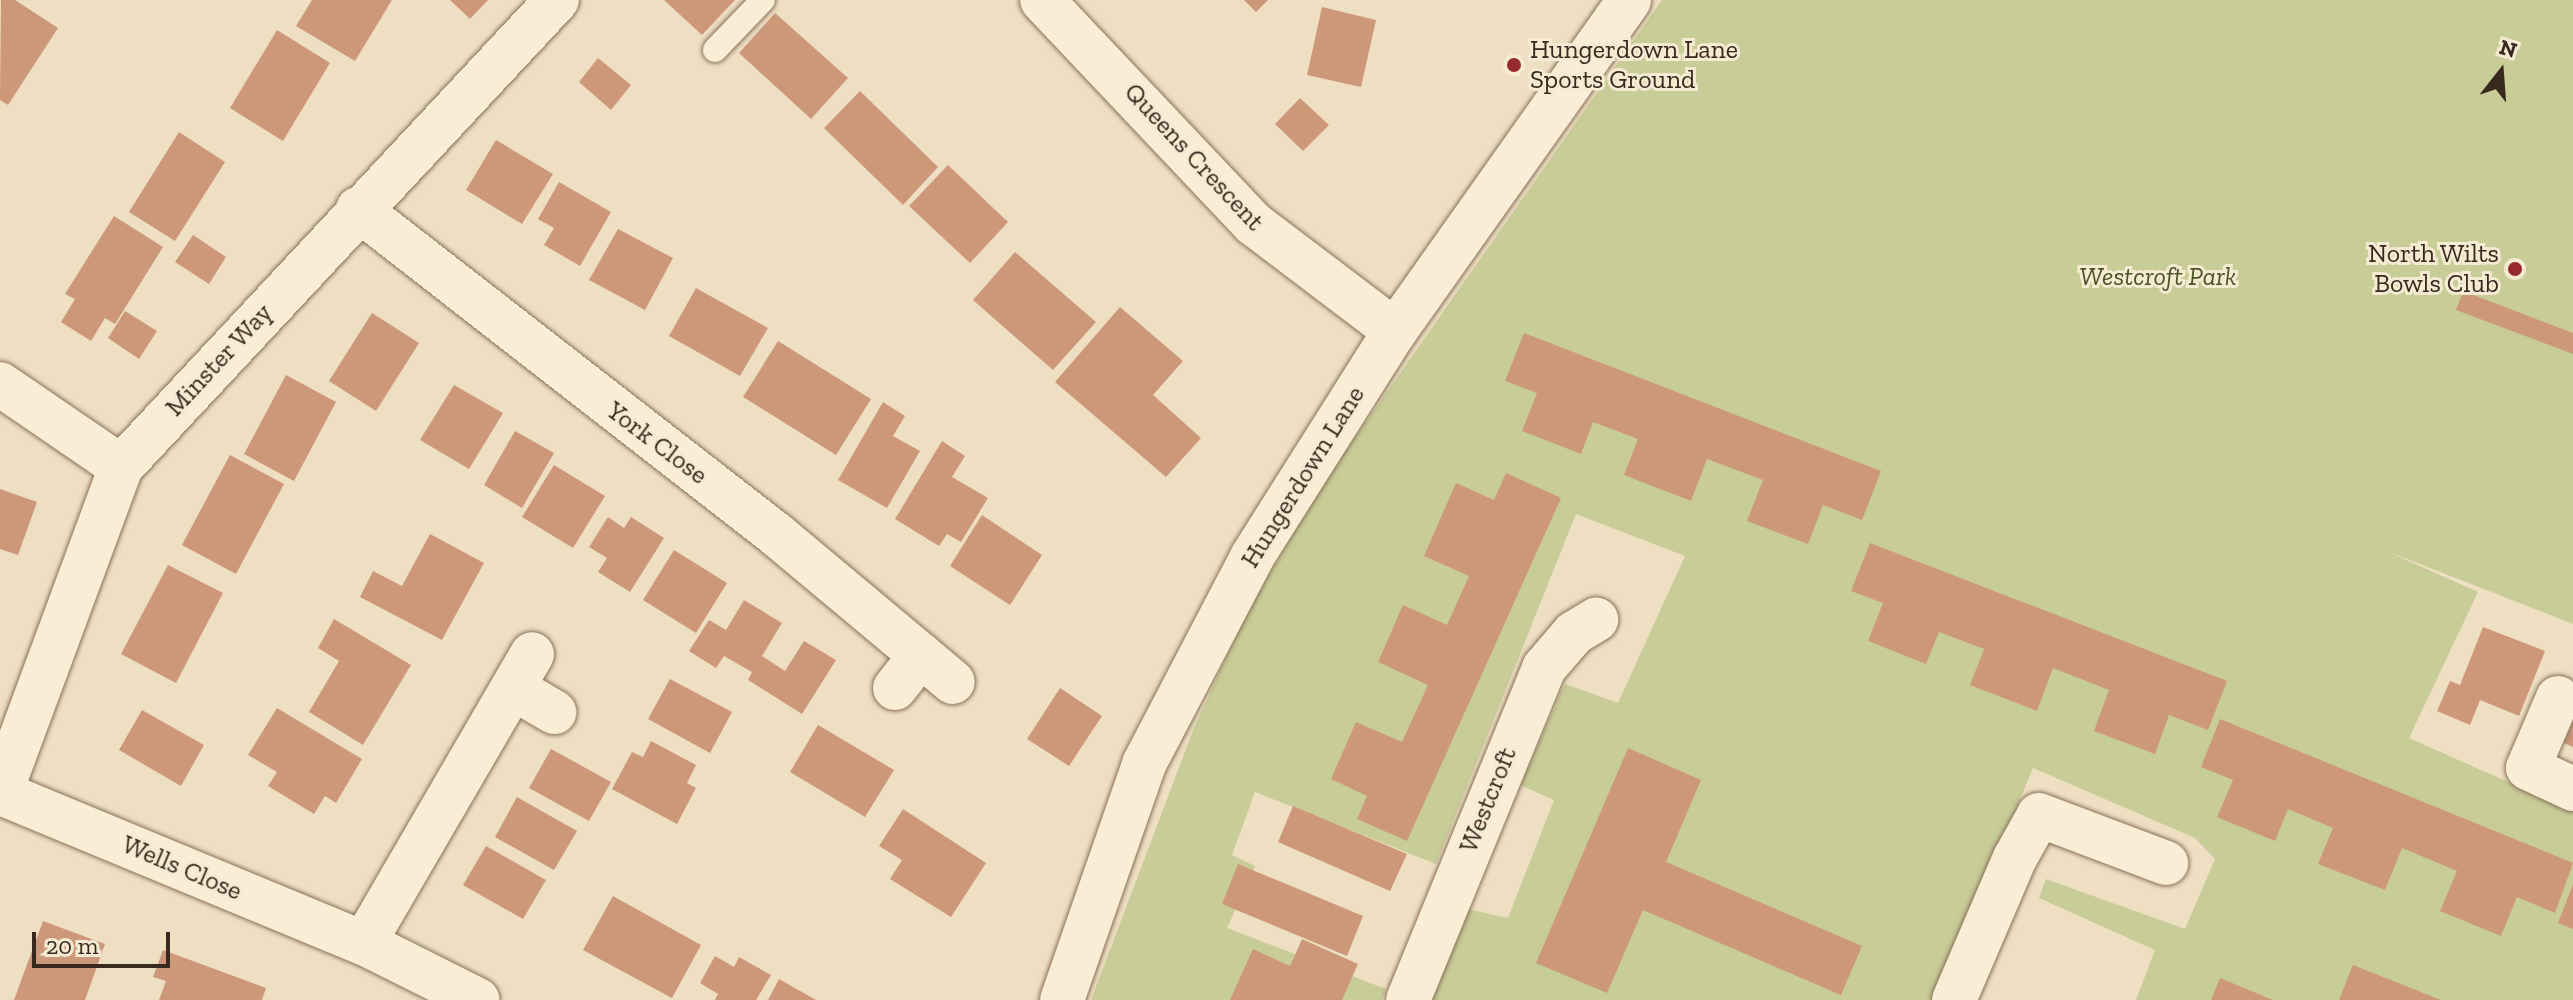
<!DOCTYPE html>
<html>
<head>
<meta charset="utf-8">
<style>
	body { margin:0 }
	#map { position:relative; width:2573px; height:1000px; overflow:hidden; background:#eedfc3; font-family:"Zilla Slab",serif }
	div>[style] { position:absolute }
	.green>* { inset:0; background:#c8cc97 }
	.building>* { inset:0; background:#cc9879 }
	.roads { filter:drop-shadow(0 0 2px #88715a) drop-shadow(0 0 2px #88715a) }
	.service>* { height:24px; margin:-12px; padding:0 12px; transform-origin:12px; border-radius:12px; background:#f9edd6 }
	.minor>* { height:44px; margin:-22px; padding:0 22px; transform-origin:22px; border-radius:22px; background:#f9edd6 }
	.secondary>* { height:44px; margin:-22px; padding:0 22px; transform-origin:22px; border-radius:22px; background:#f9edd6 }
	.dots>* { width:22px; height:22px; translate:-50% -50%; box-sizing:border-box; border:4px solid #f5ead2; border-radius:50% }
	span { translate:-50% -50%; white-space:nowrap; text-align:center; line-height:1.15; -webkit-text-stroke:6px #f5ead2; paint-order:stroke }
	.poi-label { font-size:26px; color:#38291e }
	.left { translate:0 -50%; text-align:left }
	.right { translate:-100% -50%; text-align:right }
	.street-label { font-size:26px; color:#38291e }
	.park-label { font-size:26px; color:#4a5425; font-style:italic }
	.north { position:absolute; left:2461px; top:32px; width:80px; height:80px; -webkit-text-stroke:6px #f5ead2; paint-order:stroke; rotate:17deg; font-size:22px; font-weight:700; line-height:32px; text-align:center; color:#38291e }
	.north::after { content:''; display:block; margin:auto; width:28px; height:36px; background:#38291e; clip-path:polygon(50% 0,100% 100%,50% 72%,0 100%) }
	.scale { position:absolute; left:32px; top:932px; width:138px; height:36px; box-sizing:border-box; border:4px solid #38291e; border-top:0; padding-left:10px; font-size:24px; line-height:28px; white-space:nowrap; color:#38291e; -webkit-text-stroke:6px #f5ead2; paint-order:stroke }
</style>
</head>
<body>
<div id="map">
	<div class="green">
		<div style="clip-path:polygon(1662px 0,2573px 0,2573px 624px,2384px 550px,2478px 592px,2409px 738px,2573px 811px,2573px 1000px,2136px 1000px,2155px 950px,2039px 898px,2046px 879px,2185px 929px,2215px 859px,2195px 838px,2033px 768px,1937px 1000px,1430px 1000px,1467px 909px,1508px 918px,1554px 800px,1520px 785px,1565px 684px,1618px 703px,1685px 556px,1576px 514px,1436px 864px,1255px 792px,1232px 855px,1255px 866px,1227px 928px,1386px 989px,1382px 1000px,1091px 1000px,1194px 728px,1249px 608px,1328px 476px)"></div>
	</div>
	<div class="building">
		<div style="clip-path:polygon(1px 0,15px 0,58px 28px,8px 105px,0 100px)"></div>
		<div style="clip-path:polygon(312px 0,392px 0,355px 61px,296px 26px)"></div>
		<div style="clip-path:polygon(450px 0,488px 0,470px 19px)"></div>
		<div style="clip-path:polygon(664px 0,735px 0,702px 35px)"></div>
		<div style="clip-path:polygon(1244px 0,1268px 0,1256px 12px)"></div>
		<div style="clip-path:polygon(1322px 7px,1376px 20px,1361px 87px,1307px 75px)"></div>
		<div style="clip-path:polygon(775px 13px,848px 78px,811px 119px,739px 53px)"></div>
		<div style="clip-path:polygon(277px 30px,330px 63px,283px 141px,230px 108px)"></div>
		<div style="clip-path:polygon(598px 58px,631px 85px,611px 110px,579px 82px)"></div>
		<div style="clip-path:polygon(860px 91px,938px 167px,903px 205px,824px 128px)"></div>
		<div style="clip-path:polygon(1300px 98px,1329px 125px,1303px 151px,1275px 124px)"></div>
		<div style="clip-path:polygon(179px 132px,225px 162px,175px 241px,129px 212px)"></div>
		<div style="clip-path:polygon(496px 140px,553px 174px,522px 224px,466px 190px)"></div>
		<div style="clip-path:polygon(948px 165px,1008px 222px,970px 263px,909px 206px)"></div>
		<div style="clip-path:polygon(559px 182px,611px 212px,580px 266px,544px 245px,554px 228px,538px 219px)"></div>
		<div style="clip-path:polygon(114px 216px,163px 247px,115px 324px,105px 318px,91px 341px,61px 322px,75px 299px,65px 294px)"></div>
		<div style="clip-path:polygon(618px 229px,673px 258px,645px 310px,589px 280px)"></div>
		<div style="clip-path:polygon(193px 235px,226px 257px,209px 284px,175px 262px)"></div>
		<div style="clip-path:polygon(1015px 252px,1096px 322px,1053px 370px,973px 300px)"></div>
		<div style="clip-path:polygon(696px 288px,768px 328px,740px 376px,669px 336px)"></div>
		<div style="clip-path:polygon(2463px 291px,2573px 333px,2573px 354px,2456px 310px)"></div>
		<div style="clip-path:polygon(1120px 307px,1183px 361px,1153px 395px,1201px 438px,1166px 477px,1055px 382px)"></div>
		<div style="clip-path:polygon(125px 311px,157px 331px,139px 359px,108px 338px)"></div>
		<div style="clip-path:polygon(372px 313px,419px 343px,376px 411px,329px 381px)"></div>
		<div style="clip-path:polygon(1524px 333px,1881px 471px,1862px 520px,1823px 505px,1808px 544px,1747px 521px,1763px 480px,1707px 459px,1691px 501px,1624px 475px,1638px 439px,1593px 422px,1581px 454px,1522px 431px,1537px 393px,1505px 381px)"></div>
		<div style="clip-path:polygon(778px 341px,871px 399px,836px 455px,743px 397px)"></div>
		<div style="clip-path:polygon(286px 375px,336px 402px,294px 481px,244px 454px)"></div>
		<div style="clip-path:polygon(454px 385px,503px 413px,469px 469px,420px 440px)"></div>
		<div style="clip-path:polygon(883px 402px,905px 416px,893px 436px,920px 451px,887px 508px,838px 480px)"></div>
		<div style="clip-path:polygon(515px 431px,554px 453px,522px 508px,484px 485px)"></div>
		<div style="clip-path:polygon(942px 441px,965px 456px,952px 477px,988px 498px,961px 542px,947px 534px,939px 546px,895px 519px)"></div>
		<div style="clip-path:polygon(230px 455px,284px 484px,236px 574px,182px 545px)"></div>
		<div style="clip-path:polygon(554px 465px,605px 496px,573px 548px,522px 517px)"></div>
		<div style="clip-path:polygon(1506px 473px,1561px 498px,1407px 841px,1357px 819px,1367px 796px,1331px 779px,1356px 722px,1402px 742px,1428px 685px,1378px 662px,1403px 605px,1447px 625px,1469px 576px,1424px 556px,1456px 483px,1494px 500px)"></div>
		<div style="clip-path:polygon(0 489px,37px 502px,18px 555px,0 549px)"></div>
		<div style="clip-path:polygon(982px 515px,1042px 555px,1010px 605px,950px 566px)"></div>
		<div style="clip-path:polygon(608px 517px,624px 528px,631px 517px,664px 538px,630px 592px,598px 572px,607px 558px,589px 547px)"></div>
		<div style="clip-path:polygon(430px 534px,484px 563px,442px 640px,360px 597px,373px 571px,402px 586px)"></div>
		<div style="clip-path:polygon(1870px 543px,2227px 681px,2208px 730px,2169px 715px,2155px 754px,2094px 731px,2109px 690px,2053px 668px,2037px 711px,1970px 685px,1984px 649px,1939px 632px,1926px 664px,1868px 641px,1883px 603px,1851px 591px)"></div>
		<div style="clip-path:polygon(674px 550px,727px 583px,696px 633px,643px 600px)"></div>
		<div style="clip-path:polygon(168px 565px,223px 593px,176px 683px,121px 654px)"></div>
		<div style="clip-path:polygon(744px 600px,782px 623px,762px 656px,785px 671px,804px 641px,836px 660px,802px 714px,748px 680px,752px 672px,724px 656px,716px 668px,689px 651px,709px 620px,726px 630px)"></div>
		<div style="clip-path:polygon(334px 619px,411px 665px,363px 745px,309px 712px,339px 661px,318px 648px)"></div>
		<div style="clip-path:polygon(2483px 627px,2545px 651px,2519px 716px,2480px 700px,2470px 725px,2437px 711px,2450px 681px,2460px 685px)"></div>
		<div style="clip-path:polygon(670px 679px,732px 712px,710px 753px,648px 719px)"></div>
		<div style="clip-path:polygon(1060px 688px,1102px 716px,1069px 766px,1027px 739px)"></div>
		<div style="clip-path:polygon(277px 708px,362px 759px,336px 803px,325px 796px,314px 814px,268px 786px,277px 772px,248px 755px)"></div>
		<div style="clip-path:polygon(142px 710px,204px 745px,181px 786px,119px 750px)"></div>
		<div style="clip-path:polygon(2220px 719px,2573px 863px,2555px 913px,2517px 897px,2501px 936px,2440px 911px,2457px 871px,2402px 848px,2385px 890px,2318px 864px,2333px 828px,2288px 809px,2275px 841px,2217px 817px,2233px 780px,2201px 767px)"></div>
		<div style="clip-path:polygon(2573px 721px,2573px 747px,2564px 743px)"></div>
		<div style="clip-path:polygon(818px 725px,894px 770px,865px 817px,790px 772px)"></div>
		<div style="clip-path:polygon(651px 741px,696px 765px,687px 783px,696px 788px,677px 824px,612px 789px,632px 752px,643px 757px)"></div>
		<div style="clip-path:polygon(1628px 748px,1701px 780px,1666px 862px,1862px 946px,1841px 995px,1643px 910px,1607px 993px,1536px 963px)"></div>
		<div style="clip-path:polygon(551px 749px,611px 782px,589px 821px,529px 788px)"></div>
		<div style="clip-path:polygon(517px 797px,577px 831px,554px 870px,495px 837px)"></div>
		<div style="clip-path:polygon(1293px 806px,1407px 854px,1390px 891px,1278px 842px)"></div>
		<div style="clip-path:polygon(903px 809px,986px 863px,951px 917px,890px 879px,902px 860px,879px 846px)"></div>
		<div style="clip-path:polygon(486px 846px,546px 880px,523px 919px,463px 885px)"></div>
		<div style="clip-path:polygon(1238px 864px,1363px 916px,1347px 956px,1222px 904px)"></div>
		<div style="clip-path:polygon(2573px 884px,2573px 929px,2558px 923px)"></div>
		<div style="clip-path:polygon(613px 896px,701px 945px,672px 998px,583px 950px)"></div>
		<div style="clip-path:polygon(43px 921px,105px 944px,85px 1000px,14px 1000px)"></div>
		<div style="clip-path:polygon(1302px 939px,1358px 964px,1342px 1000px,1230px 1000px,1253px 949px,1290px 966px)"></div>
		<div style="clip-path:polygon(163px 950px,266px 988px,262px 1000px,159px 1000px,166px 981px,153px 977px)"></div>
		<div style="clip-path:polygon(715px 956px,734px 967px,739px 957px,771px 975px,756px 1000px,715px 1000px,718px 994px,700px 983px)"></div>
		<div style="clip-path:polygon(2353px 965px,2441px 1000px,2339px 1000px)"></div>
		<div style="clip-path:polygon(2220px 978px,2273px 1000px,2211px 1000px)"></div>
		<div style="clip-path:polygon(779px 979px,816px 1000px,768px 1000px)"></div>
	</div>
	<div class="roads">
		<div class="service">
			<div style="left:715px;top:50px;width:69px;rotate:-46.2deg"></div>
		</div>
		<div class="minor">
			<div style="left:1042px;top:0;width:308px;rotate:46.6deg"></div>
			<div style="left:1254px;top:224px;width:177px;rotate:37.2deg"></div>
			<div style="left:358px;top:209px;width:531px;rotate:37.88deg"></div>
			<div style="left:777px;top:535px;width:229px;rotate:39.9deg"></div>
			<div style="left:0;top:384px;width:147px;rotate:34.4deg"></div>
			<div style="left:513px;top:688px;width:48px;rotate:30.3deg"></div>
			<div style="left:895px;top:688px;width:42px;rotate:-51.8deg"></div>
			<div style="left:2558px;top:698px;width:76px;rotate:113.2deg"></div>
			<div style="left:2528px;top:768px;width:50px;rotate:25deg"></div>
			<div style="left:1px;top:793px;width:393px;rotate:22.5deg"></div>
			<div style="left:364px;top:943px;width:127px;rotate:26.6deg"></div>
			<div style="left:0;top:794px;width:349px;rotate:-69.7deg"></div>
			<div style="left:121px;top:467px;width:639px;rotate:-46.97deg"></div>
			<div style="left:364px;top:943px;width:334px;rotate:-59.8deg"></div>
			<div style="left:1408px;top:1000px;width:359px;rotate:-67.7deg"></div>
			<div style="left:1544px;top:668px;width:46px;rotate:-49.4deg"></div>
			<div style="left:1574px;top:633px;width:26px;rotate:-31deg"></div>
			<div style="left:1954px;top:1000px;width:155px;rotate:-66.8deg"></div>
			<div style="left:2015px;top:858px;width:49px;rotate:-60.8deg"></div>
			<div style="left:2039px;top:815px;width:136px;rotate:20.7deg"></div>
		</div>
		<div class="secondary">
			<div style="left:1062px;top:1000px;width:250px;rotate:-70.8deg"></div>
			<div style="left:1144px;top:764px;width:233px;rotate:-62.4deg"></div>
			<div style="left:1252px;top:557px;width:267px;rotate:-57.7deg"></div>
			<div style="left:1395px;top:331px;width:405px;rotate:-54.7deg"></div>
		</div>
	</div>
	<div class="dots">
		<div style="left:1514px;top:65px;background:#972a2f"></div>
		<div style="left:2515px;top:269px;background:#972a2f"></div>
	</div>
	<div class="poi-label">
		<span class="left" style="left:1530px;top:65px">Hungerdown Lane<br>Sports Ground</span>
		<span class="right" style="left:2499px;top:269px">North Wilts<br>Bowls Club</span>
	</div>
	<div class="street-label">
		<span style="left:1194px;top:157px;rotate:47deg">Queens Crescent</span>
		<span style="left:219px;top:360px;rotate:-47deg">Minster Way</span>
		<span style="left:657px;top:443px;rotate:37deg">York Close</span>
		<span style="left:1303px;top:477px;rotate:-58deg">Hungerdown Lane</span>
		<span style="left:1488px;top:800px;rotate:-68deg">Westcroft</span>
		<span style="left:182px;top:868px;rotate:23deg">Wells Close</span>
	</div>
	<div class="park-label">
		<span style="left:2158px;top:277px">Westcroft Park</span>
	</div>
	<div class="north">N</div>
	<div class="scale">20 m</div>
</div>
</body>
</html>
